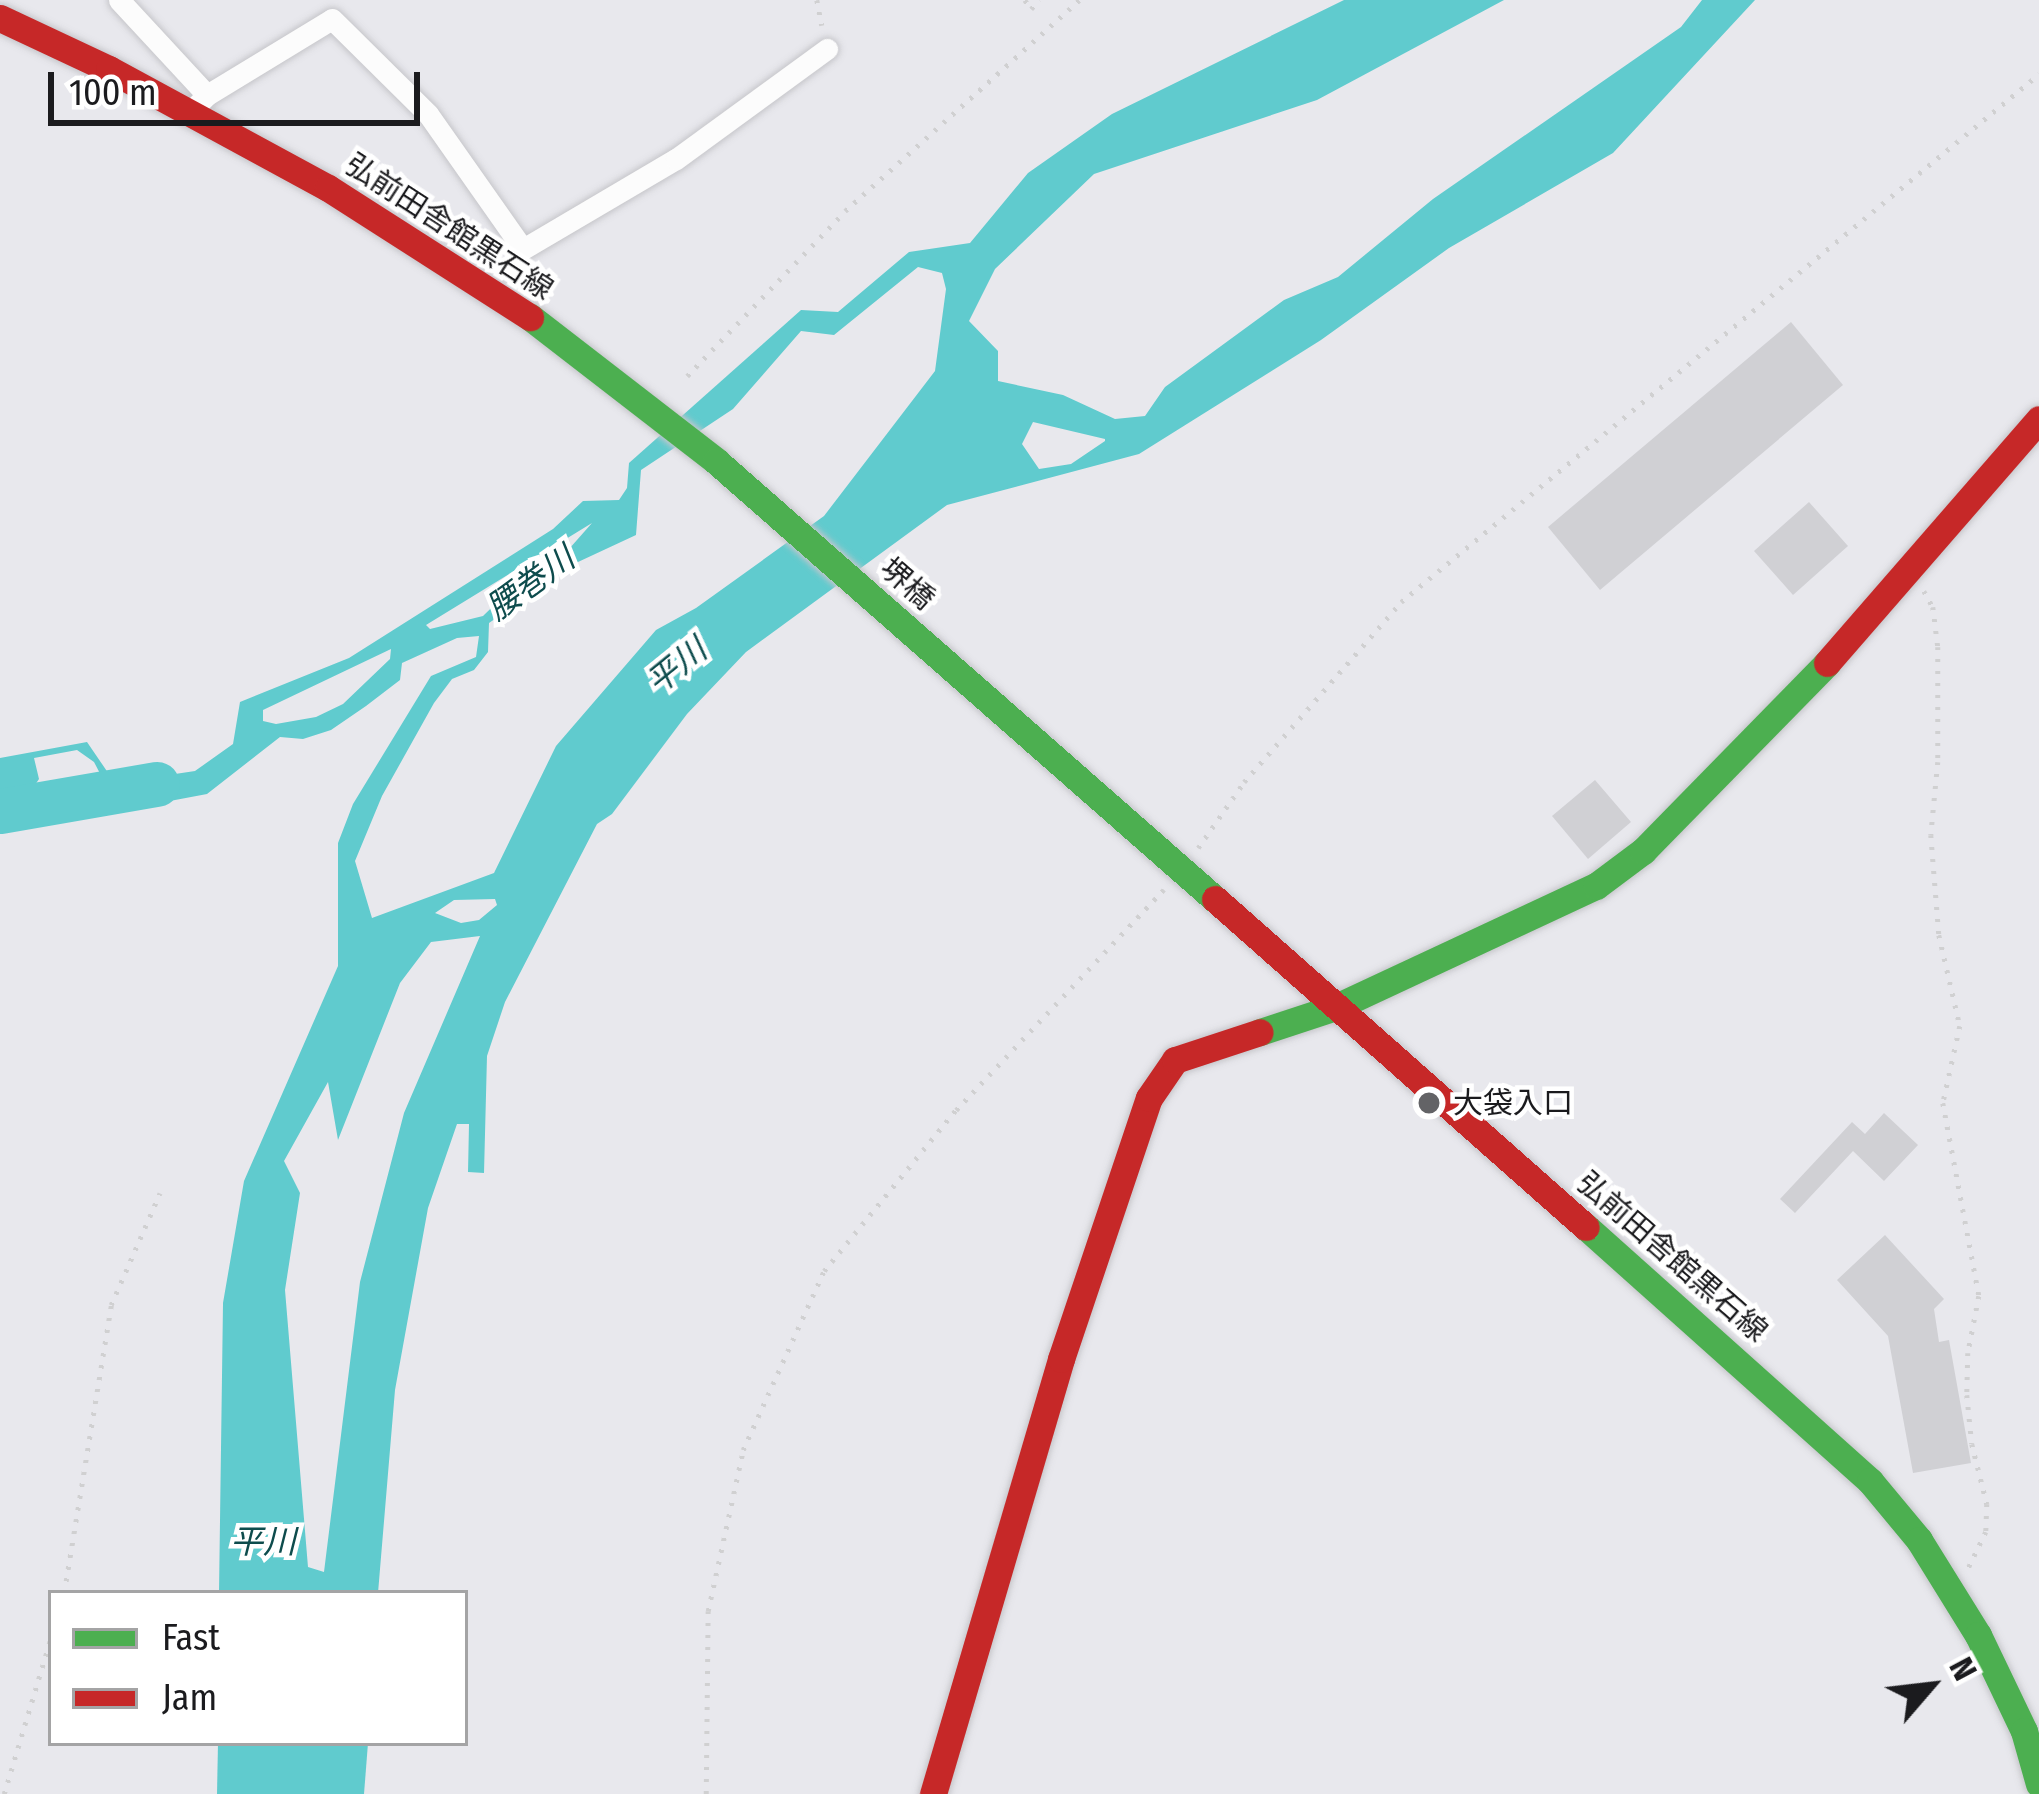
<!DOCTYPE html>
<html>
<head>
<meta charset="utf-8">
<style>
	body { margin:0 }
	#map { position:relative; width:2039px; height:1794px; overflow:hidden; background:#e8e8ed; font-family:"Fira Sans Condensed","Noto Sans JP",sans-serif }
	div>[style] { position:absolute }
	.water>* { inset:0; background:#60cbce }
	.river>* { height:45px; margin:-22.5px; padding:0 22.5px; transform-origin:22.5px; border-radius:22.5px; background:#60cbce }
	.building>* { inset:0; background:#d0d0d4 }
	.path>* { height:4.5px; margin-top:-2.25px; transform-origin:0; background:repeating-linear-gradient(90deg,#d0d0d1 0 3px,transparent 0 12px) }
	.roads { filter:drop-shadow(0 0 3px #c6c6ca) drop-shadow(0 0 3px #c6c6ca) }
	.street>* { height:21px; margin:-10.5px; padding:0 10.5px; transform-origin:10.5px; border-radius:10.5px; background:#fcfcfc }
	.fast>* { height:27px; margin:-13.5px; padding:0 13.5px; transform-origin:13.5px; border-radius:13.5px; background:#4caf50 }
	.jam>* { height:27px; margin:-13.5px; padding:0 13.5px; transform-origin:13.5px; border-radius:13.5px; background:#c62828 }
	.dots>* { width:33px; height:33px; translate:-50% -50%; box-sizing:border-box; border:6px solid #fff; border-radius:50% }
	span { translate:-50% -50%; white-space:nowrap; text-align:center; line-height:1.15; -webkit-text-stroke:9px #fff; paint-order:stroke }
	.street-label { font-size:30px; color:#1b1b1e }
	.poi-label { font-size:30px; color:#1b1b1e }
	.left { translate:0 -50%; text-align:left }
	.water-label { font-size:33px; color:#0e4c4d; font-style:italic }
	.legend { position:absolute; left:48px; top:1590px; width:420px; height:156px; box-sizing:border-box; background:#fff; border:3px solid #a4a4a5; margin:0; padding:15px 21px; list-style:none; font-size:36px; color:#1b1b1e }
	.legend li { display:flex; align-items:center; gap:24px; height:60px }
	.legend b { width:60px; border:3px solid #a4a4a5 }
	.north { position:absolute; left:1871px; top:1626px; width:120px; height:120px; -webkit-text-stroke:9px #fff; paint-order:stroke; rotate:62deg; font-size:33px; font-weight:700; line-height:48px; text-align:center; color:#1b1b1e }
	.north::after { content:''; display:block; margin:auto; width:42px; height:54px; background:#1b1b1e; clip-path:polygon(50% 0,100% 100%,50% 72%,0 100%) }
	.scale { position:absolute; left:48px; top:72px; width:372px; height:54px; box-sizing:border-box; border:6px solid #1b1b1e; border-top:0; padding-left:15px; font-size:36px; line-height:42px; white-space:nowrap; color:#1b1b1e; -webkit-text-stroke:9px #fff; paint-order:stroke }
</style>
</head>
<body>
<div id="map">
	<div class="water">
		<div style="clip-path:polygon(evenodd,1344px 0,1504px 0,1317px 100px,1094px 174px,995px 269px,969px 321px,998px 351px,998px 381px,1063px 395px,1115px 419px,1145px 416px,1165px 387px,1284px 300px,1338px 277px,1433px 199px,1681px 27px,1702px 0,1755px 0,1613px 153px,1449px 248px,1321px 340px,1139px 454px,947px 505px,746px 652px,687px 714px,612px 814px,597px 824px,505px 1002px,487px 1056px,484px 1173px,468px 1172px,469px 1124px,457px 1124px,428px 1208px,395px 1390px,378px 1593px,219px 1593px,223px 1303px,244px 1181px,338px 966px,338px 843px,353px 804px,431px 676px,476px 657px,479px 636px,457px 638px,402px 663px,400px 680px,366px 706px,331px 730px,303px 739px,280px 737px,207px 794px,0 833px,0 758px,87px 742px,115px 783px,195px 771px,233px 744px,240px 702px,349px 658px,553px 529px,583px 501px,619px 500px,627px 488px,629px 463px,801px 310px,838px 312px,909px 252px,970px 243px,1028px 173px,1112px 114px,1344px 0,918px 267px,942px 273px,946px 289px,935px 371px,824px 516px,696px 608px,656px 630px,556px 746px,494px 873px,372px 918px,355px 861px,382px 796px,434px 703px,452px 679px,474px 670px,488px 652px,489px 623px,578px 562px,636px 535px,641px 470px,733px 409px,801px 331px,834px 335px,918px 267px,1344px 0,1033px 422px,1105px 439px,1105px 441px,1071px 464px,1039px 469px,1022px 444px,1033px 422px,1344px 0,592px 523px,569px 549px,514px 586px,483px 616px,430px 629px,426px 625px,592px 523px,1344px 0,391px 649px,390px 659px,343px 704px,316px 717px,276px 724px,263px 721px,263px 710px,391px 649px,1344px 0,77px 750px,94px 762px,106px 785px,94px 802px,42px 813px,26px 798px,39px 779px,34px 758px,77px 750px,1344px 0,495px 899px,497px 905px,479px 920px,461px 923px,435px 913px,454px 900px,495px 899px,1344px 0,480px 936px,404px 1113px,360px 1282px,324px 1572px,308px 1567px,285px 1290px,300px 1193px,284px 1161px,328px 1082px,338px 1140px,400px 983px,431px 942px,480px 936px)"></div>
		<div style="clip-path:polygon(218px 1743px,368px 1743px,364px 1794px,217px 1794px)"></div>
	</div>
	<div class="river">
		<div style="left:0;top:811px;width:159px;rotate:-9.8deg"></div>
	</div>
	<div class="building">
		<div style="clip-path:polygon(1791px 322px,1843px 385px,1600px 590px,1548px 527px)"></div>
		<div style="clip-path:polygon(1809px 502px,1848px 546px,1793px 595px,1754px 551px)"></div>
		<div style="clip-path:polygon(1595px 780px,1631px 822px,1588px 859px,1552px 816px)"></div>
		<div style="clip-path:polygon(1884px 1113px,1918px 1145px,1884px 1181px,1853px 1151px,1795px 1213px,1780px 1199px,1852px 1122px,1865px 1134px)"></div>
		<div style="clip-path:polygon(1885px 1235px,1944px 1299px,1934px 1309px,1939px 1342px,1949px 1340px,1971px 1463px,1913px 1473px,1888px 1336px,1837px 1280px)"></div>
	</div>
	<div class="path">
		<div style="left:817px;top:0;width:26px;rotate:79deg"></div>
		<div style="left:1025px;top:0;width:11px;rotate:56deg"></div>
		<div style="left:1031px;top:9px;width:12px;rotate:-48deg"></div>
		<div style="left:687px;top:376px;width:228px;rotate:-46.2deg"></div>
		<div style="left:845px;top:211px;width:315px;rotate:-42deg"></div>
		<div style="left:1924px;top:591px;width:18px;rotate:61deg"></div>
		<div style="left:1933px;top:607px;width:40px;rotate:82.9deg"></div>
		<div style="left:1938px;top:647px;width:115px;rotate:90deg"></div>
		<div style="left:1938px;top:762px;width:73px;rotate:95.5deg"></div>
		<div style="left:1931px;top:835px;width:100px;rotate:85.4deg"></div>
		<div style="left:1939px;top:935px;width:93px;rotate:77deg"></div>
		<div style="left:1960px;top:1026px;width:79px;rotate:102.4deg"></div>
		<div style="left:1943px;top:1103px;width:196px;rotate:79.4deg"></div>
		<div style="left:1979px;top:1296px;width:58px;rotate:100.9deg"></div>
		<div style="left:1968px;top:1353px;width:42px;rotate:91.4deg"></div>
		<div style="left:1967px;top:1395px;width:49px;rotate:84.2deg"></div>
		<div style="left:1972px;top:1444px;width:62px;rotate:76deg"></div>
		<div style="left:1987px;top:1504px;width:28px;rotate:92deg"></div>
		<div style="left:1986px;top:1532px;width:41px;rotate:115.9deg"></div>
		<div style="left:1198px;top:848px;width:80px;rotate:-55.1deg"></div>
		<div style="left:1244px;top:782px;width:239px;rotate:-48.9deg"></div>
		<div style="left:1401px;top:602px;width:828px;rotate:-39.61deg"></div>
		<div style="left:64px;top:1593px;width:292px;rotate:-80.7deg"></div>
		<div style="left:111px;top:1305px;width:122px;rotate:-66.4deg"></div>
		<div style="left:4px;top:1794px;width:164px;rotate:-73.3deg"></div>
		<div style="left:706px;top:1794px;width:183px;rotate:-89.4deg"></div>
		<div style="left:708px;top:1611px;width:165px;rotate:-77.7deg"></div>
		<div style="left:743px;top:1450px;width:196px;rotate:-65.7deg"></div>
		<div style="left:824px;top:1271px;width:208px;rotate:-50.7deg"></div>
		<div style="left:956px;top:1110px;width:303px;rotate:-46.7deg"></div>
	</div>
	<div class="roads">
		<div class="street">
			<div style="left:119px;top:0;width:129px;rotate:47.2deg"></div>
			<div style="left:190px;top:112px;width:24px;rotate:-45deg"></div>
			<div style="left:207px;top:95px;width:146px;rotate:-31.3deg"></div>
			<div style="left:332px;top:19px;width:135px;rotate:44.7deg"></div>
			<div style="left:428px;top:114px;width:165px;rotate:54.9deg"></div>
			<div style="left:523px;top:249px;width:178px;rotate:-30.5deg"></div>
			<div style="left:676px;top:159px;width:187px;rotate:-36.1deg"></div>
		</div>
		<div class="fast">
			<div style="left:530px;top:317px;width:235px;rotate:37.7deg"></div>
			<div style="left:716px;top:461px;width:664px;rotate:41.28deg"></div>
			<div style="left:1260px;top:1032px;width:80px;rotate:-18.2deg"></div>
			<div style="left:1336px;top:1007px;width:287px;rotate:-25deg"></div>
			<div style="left:1596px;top:886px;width:59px;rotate:-36.7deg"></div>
			<div style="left:1643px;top:851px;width:263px;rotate:-45.6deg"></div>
			<div style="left:1586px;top:1227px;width:381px;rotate:41.8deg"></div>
			<div style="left:1870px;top:1481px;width:77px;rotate:50.3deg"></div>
			<div style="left:1919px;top:1540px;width:112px;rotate:58.2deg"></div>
			<div style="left:1978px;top:1635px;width:106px;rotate:64.4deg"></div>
			<div style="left:2024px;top:1731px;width:55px;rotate:74.2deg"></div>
		</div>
		<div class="jam">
			<div style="left:0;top:18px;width:120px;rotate:25.1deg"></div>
			<div style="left:109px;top:69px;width:249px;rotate:28.5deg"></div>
			<div style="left:328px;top:188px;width:240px;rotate:32.6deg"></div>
			<div style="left:1827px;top:663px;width:323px;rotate:-49deg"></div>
			<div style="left:1215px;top:899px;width:495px;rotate:41.5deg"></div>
			<div style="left:933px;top:1794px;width:453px;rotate:-73.6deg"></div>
			<div style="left:1061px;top:1359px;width:275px;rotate:-71.4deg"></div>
			<div style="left:1149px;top:1098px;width:46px;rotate:-55.6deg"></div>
			<div style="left:1175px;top:1060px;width:89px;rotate:-18.2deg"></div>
		</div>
	</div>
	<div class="dots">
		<div style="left:1429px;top:1103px;background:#636366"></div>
	</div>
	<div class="street-label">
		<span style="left:449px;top:227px;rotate:33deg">弘前田舎館黒石線</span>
		<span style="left:907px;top:584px;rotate:41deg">堺橋</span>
		<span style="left:1672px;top:1257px;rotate:41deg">弘前田舎館黒石線</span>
	</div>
	<div class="poi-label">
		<span class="left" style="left:1453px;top:1103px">大袋入口</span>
	</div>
	<div class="water-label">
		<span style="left:531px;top:584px;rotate:-36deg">腰巻川</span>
		<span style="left:677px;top:667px;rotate:-39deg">平川</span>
		<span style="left:263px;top:1543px">平川</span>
	</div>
	<ul class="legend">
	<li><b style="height:15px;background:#4caf50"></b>Fast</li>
	<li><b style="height:15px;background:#c62828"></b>Jam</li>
	</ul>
	<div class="north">N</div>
	<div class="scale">100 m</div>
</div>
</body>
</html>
